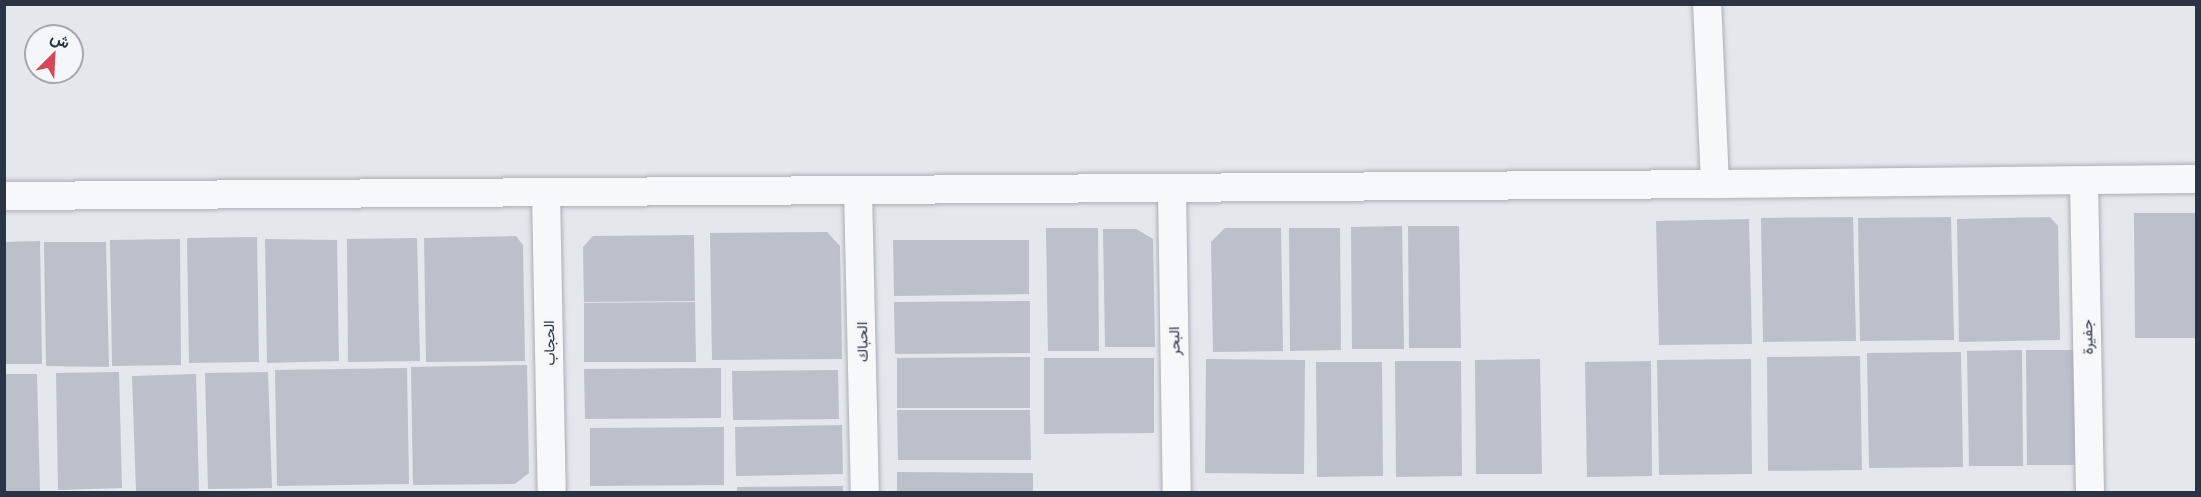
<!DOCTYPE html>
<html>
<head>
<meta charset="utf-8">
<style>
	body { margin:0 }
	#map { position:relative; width:2201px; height:497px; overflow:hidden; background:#e4e7ec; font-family:Mulish,Vazirmatn,sans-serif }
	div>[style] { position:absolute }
	.building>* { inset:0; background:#bbc0ca }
	.roads { filter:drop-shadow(0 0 2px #a9aeb7) drop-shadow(0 0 2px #a9aeb7) }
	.street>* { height:28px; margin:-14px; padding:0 14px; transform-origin:14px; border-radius:14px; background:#f7f8fa }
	span { translate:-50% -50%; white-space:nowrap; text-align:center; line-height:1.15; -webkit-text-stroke:5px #f4f6f9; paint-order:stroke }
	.street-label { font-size:15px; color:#2b3445 }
	.frame { position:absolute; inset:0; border:6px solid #2b3445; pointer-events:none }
	.north { position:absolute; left:24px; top:24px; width:60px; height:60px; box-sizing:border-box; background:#f4f6f9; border:2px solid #a4a8b1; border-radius:50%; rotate:24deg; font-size:16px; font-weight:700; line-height:24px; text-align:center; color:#2b3445 }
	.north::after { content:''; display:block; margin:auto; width:21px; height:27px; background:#d1495b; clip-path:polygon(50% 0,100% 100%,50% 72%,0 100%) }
</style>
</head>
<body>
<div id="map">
	<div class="building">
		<div style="clip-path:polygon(2134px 213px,2196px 213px,2196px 338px,2135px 338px)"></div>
		<div style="clip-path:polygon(1853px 217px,1856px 341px,1763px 342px,1761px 218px)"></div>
		<div style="clip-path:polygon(1951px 217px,1954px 340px,1860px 341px,1858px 218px)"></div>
		<div style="clip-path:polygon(2050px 217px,2058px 226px,2060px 340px,1959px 342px,1957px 219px)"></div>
		<div style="clip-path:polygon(1749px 219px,1752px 344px,1659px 345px,1656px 221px)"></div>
		<div style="clip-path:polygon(1402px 226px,1404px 349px,1352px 349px,1351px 227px)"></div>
		<div style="clip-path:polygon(1408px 226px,1459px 226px,1461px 348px,1409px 348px)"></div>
		<div style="clip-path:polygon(1046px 228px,1098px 228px,1099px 351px,1048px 351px)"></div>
		<div style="clip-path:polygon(1225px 228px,1281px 228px,1283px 351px,1213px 352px,1211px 242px)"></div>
		<div style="clip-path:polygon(1289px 228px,1340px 228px,1341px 350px,1290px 351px)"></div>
		<div style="clip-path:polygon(1103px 229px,1136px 229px,1153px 239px,1155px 347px,1105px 347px)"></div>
		<div style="clip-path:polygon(827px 232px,840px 246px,842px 359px,712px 360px,710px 233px)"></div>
		<div style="clip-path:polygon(694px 235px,695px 301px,584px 302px,583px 247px,593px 236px)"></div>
		<div style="clip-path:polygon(516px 236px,523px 245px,525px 361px,426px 362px,424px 238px)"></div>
		<div style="clip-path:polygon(257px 237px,259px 362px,189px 363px,187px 238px)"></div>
		<div style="clip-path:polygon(417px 238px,420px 361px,348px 362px,347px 239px)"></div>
		<div style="clip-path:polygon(180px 239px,181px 365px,112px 366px,110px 240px)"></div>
		<div style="clip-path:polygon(265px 239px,337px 240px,339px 361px,267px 363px)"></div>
		<div style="clip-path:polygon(893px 240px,1029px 240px,1029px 294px,894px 296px)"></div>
		<div style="clip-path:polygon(40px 241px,42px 364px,4px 364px,4px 242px)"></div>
		<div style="clip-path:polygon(44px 242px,106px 242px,109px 367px,46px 366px)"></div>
		<div style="clip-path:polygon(1030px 301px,1030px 353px,895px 354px,894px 302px)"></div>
		<div style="clip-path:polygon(695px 302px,696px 362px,584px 362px,584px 303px)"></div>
		<div style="clip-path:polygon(2022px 350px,2023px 466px,1969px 466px,1967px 351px)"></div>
		<div style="clip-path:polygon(2026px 350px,2081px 350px,2082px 465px,2027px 465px)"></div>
		<div style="clip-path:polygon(1961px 352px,1963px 467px,1869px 468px,1867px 353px)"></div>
		<div style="clip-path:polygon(1860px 356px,1862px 470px,1768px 471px,1767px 357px)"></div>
		<div style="clip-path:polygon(1030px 357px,1030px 408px,897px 408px,897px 358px)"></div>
		<div style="clip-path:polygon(1044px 358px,1154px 358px,1154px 433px,1044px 434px)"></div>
		<div style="clip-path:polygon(1206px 359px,1305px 360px,1304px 474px,1205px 473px)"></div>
		<div style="clip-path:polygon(1540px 359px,1542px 474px,1476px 474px,1475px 360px)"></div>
		<div style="clip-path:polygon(1751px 359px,1752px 474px,1659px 475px,1657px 360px)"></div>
		<div style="clip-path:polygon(1395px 361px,1461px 361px,1462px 476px,1396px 477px)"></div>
		<div style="clip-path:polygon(1651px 361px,1652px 476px,1587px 477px,1585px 362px)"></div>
		<div style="clip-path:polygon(1316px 362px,1382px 362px,1383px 476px,1317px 477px)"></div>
		<div style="clip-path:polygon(527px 365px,529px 473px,515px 484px,413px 485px,411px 367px)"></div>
		<div style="clip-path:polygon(407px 368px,409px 484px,277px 486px,275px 370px)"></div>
		<div style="clip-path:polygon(721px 368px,721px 418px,585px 419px,584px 369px)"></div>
		<div style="clip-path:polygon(838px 370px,839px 419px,733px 420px,732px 371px)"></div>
		<div style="clip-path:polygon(119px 372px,122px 488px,58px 490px,56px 373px)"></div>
		<div style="clip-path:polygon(268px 372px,272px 488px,208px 489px,205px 373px)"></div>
		<div style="clip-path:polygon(4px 374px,37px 374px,40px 492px,4px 492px)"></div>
		<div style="clip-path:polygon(196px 374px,199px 491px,136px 492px,132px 376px)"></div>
		<div style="clip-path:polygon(897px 410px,1030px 410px,1031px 460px,898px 460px)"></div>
		<div style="clip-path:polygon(842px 425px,843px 474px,736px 476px,735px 427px)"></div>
		<div style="clip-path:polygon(724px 427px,724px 485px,590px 486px,590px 428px)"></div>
		<div style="clip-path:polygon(897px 472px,1033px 473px,1033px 492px,897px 492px)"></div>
		<div style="clip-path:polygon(843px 486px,843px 492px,737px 492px,737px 487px)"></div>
	</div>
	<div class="roads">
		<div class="street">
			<div style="left:2084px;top:181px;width:311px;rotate:88.9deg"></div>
			<div style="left:1715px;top:184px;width:481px;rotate:-0.6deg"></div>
			<div style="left:1172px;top:190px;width:302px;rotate:89.1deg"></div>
			<div style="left:858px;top:191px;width:301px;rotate:88.7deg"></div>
			<div style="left:546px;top:193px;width:299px;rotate:88.9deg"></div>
			<div style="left:4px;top:196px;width:1711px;rotate:-0.4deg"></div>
			<div style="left:1715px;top:184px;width:180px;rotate:-92.5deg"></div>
		</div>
	</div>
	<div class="street-label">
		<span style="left:2087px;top:337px;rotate:-91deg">جفيرة</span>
		<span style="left:1174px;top:341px;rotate:-91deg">البحر</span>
		<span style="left:862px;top:342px;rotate:-91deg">الحباك</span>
		<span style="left:549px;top:343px;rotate:-91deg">الحجاب</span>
	</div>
	<div class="frame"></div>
	<div class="north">ش</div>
</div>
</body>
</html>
